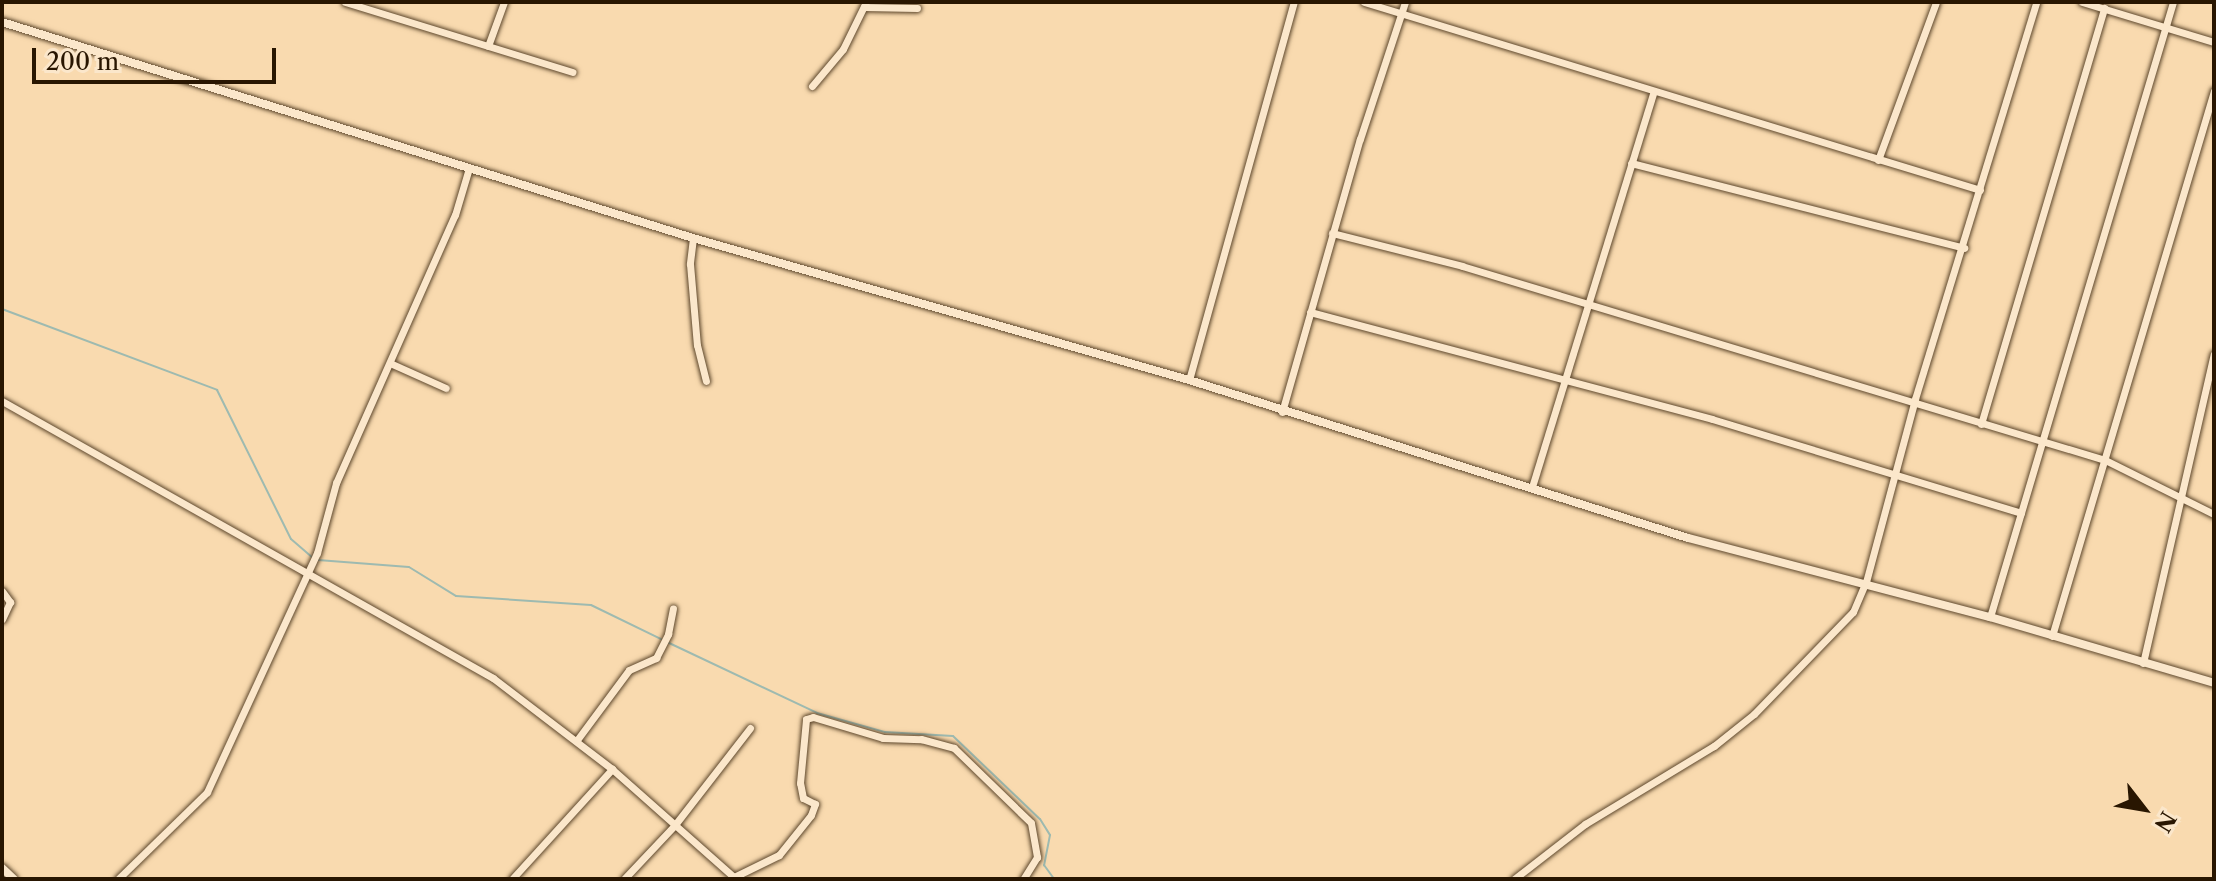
<!DOCTYPE html>
<html>
<head>
<meta charset="utf-8">
<style>
	body { margin:0 }
	#map { position:relative; width:2216px; height:881px; overflow:hidden; background:#f9daaf; font-family:"Libre Caslon Text",serif }
	div>[style] { position:absolute }
	.stream>* { height:2px; margin:-1px; padding:0 1px; transform-origin:1px; border-radius:1px; background:#9ebab0 }
	.roads { filter:drop-shadow(0 0 2px #5d472c) drop-shadow(0 0 2px #5d472c) }
	.minor>* { height:7px; margin:-3.5px; padding:0 3.5px; transform-origin:3.5px; border-radius:3.5px; background:#fbe7cb }
	.tertiary>* { height:8px; margin:-4px; padding:0 4px; transform-origin:4px; border-radius:4px; background:#fbe7cb }
	span { translate:-50% -50%; white-space:nowrap; text-align:center; line-height:1.15; -webkit-text-stroke:8px #fbe7cb; paint-order:stroke }
	.frame { position:absolute; inset:0; border:4px solid #291601; pointer-events:none }
	.north { position:absolute; left:2104px; top:769px; width:80px; height:80px; -webkit-text-stroke:6px #fbe7cb; paint-order:stroke; rotate:121deg; font-size:22px; font-weight:700; line-height:32px; text-align:center; color:#291601 }
	.north::after { content:''; display:block; margin:auto; width:28px; height:36px; background:#291601; clip-path:polygon(50% 0,100% 100%,50% 72%,0 100%) }
	.scale { position:absolute; left:32px; top:48px; width:244px; height:36px; box-sizing:border-box; border:4px solid #291601; border-top:0; padding-left:10px; font-size:24px; line-height:28px; white-space:nowrap; color:#291601; -webkit-text-stroke:6px #fbe7cb; paint-order:stroke }
</style>
</head>
<body>
<div id="map">
	<div class="stream">
		<div style="left:2px;top:309px;width:230px;rotate:20.6deg"></div>
		<div style="left:217px;top:390px;width:166px;rotate:63.6deg"></div>
		<div style="left:291px;top:539px;width:28px;rotate:41deg"></div>
		<div style="left:318px;top:560px;width:91px;rotate:4.4deg"></div>
		<div style="left:409px;top:567px;width:55px;rotate:31.7deg"></div>
		<div style="left:456px;top:596px;width:135px;rotate:3.8deg"></div>
		<div style="left:591px;top:605px;width:78px;rotate:25.9deg"></div>
		<div style="left:667px;top:642px;width:166px;rotate:25.3deg"></div>
		<div style="left:817px;top:713px;width:71px;rotate:15.6deg"></div>
		<div style="left:885px;top:732px;width:68px;rotate:3.4deg"></div>
		<div style="left:953px;top:736px;width:120px;rotate:43.7deg"></div>
		<div style="left:1040px;top:819px;width:19px;rotate:58deg"></div>
		<div style="left:1050px;top:835px;width:31px;rotate:101deg"></div>
		<div style="left:1044px;top:865px;width:17px;rotate:54deg"></div>
	</div>
	<div class="roads">
		<div class="minor">
			<div style="left:345px;top:2px;width:238px;rotate:17.1deg"></div>
			<div style="left:1364px;top:2px;width:644px;rotate:16.97deg"></div>
			<div style="left:2082px;top:2px;width:138px;rotate:16.9deg"></div>
			<div style="left:864px;top:7px;width:53px;rotate:1.1deg"></div>
			<div style="left:488px;top:46px;width:47px;rotate:-70deg"></div>
			<div style="left:812px;top:86px;width:48px;rotate:-50deg"></div>
			<div style="left:843px;top:49px;width:52px;rotate:-63.9deg"></div>
			<div style="left:1878px;top:160px;width:168px;rotate:-69.8deg"></div>
			<div style="left:1631px;top:163px;width:344px;rotate:14.3deg"></div>
			<div style="left:1332px;top:233px;width:134px;rotate:14.2deg"></div>
			<div style="left:1462px;top:266px;width:672px;rotate:16.79deg"></div>
			<div style="left:2105px;top:460px;width:122px;rotate:26.4deg"></div>
			<div style="left:693px;top:238px;width:26px;rotate:97deg"></div>
			<div style="left:690px;top:264px;width:81px;rotate:85.1deg"></div>
			<div style="left:697px;top:345px;width:37px;rotate:76deg"></div>
			<div style="left:1310px;top:312px;width:416px;rotate:14.9deg"></div>
			<div style="left:1712px;top:419px;width:323px;rotate:16.9deg"></div>
			<div style="left:390px;top:363px;width:61px;rotate:24.1deg"></div>
			<div style="left:1189px;top:380px;width:392px;rotate:-74.5deg"></div>
			<div style="left:2px;top:401px;width:564px;rotate:29.43deg"></div>
			<div style="left:493px;top:678px;width:150px;rotate:37.4deg"></div>
			<div style="left:612px;top:769px;width:166px;rotate:41.6deg"></div>
			<div style="left:1282px;top:412px;width:284px;rotate:-74.1deg"></div>
			<div style="left:1360px;top:139px;width:144px;rotate:-71.8deg"></div>
			<div style="left:1981px;top:424px;width:434px;rotate:-73.5deg"></div>
			<div style="left:1532px;top:487px;width:412px;rotate:-72.9deg"></div>
			<div style="left:2px;top:591px;width:14px;rotate:54deg"></div>
			<div style="left:10px;top:602px;width:19px;rotate:115deg"></div>
			<div style="left:1990px;top:617px;width:642px;rotate:-73.43deg"></div>
			<div style="left:2052px;top:636px;width:569px;rotate:-73.45deg"></div>
			<div style="left:2143px;top:663px;width:317px;rotate:-77.1deg"></div>
			<div style="left:577px;top:740px;width:87px;rotate:-53.4deg"></div>
			<div style="left:629px;top:670px;width:30px;rotate:-24deg"></div>
			<div style="left:656px;top:658px;width:27px;rotate:-63deg"></div>
			<div style="left:668px;top:634px;width:26px;rotate:-79deg"></div>
			<div style="left:734px;top:877px;width:50px;rotate:-26.1deg"></div>
			<div style="left:779px;top:855px;width:51px;rotate:-51.3deg"></div>
			<div style="left:811px;top:815px;width:12px;rotate:-70deg"></div>
			<div style="left:815px;top:804px;width:13px;rotate:-153deg"></div>
			<div style="left:803px;top:798px;width:15px;rotate:-101deg"></div>
			<div style="left:800px;top:783px;width:64px;rotate:-84.6deg"></div>
			<div style="left:806px;top:719px;width:7px;rotate:-16deg"></div>
			<div style="left:813px;top:717px;width:73px;rotate:16.7deg"></div>
			<div style="left:883px;top:738px;width:38px;rotate:2deg"></div>
			<div style="left:921px;top:739px;width:34px;rotate:15deg"></div>
			<div style="left:954px;top:748px;width:107px;rotate:44.2deg"></div>
			<div style="left:1031px;top:823px;width:35px;rotate:80deg"></div>
			<div style="left:1037px;top:857px;width:26px;rotate:122deg"></div>
			<div style="left:118px;top:879px;width:124px;rotate:-44.3deg"></div>
			<div style="left:207px;top:792px;width:263px;rotate:-65.3deg"></div>
			<div style="left:317px;top:553px;width:73px;rotate:-74.8deg"></div>
			<div style="left:336px;top:483px;width:293px;rotate:-66.1deg"></div>
			<div style="left:455px;top:215px;width:49px;rotate:-73.4deg"></div>
			<div style="left:512px;top:879px;width:149px;rotate:-47.7deg"></div>
			<div style="left:624px;top:879px;width:73px;rotate:-46.7deg"></div>
			<div style="left:674px;top:826px;width:124px;rotate:-52.2deg"></div>
			<div style="left:1514px;top:879px;width:90px;rotate:-37.8deg"></div>
			<div style="left:1585px;top:824px;width:151px;rotate:-31.2deg"></div>
			<div style="left:1714px;top:746px;width:51px;rotate:-38.7deg"></div>
			<div style="left:1754px;top:714px;width:142px;rotate:-45.9deg"></div>
			<div style="left:1853px;top:612px;width:33px;rotate:-67deg"></div>
			<div style="left:1866px;top:582px;width:189px;rotate:-75deg"></div>
			<div style="left:1915px;top:399px;width:415px;rotate:-73deg"></div>
		</div>
		<div class="tertiary">
			<div style="left:2px;top:22px;width:724px;rotate:17.36deg"></div>
			<div style="left:693px;top:238px;width:516px;rotate:15.98deg"></div>
			<div style="left:1189px;top:380px;width:523px;rotate:17.57deg"></div>
			<div style="left:1688px;top:538px;width:312px;rotate:14.7deg"></div>
			<div style="left:1990px;top:617px;width:234px;rotate:16.4deg"></div>
			<div style="left:2px;top:868px;width:16px;rotate:43deg"></div>
		</div>
	</div>
	<div class="frame"></div>
	<div class="north">N</div>
	<div class="scale">200 m</div>
</div>
</body>
</html>
